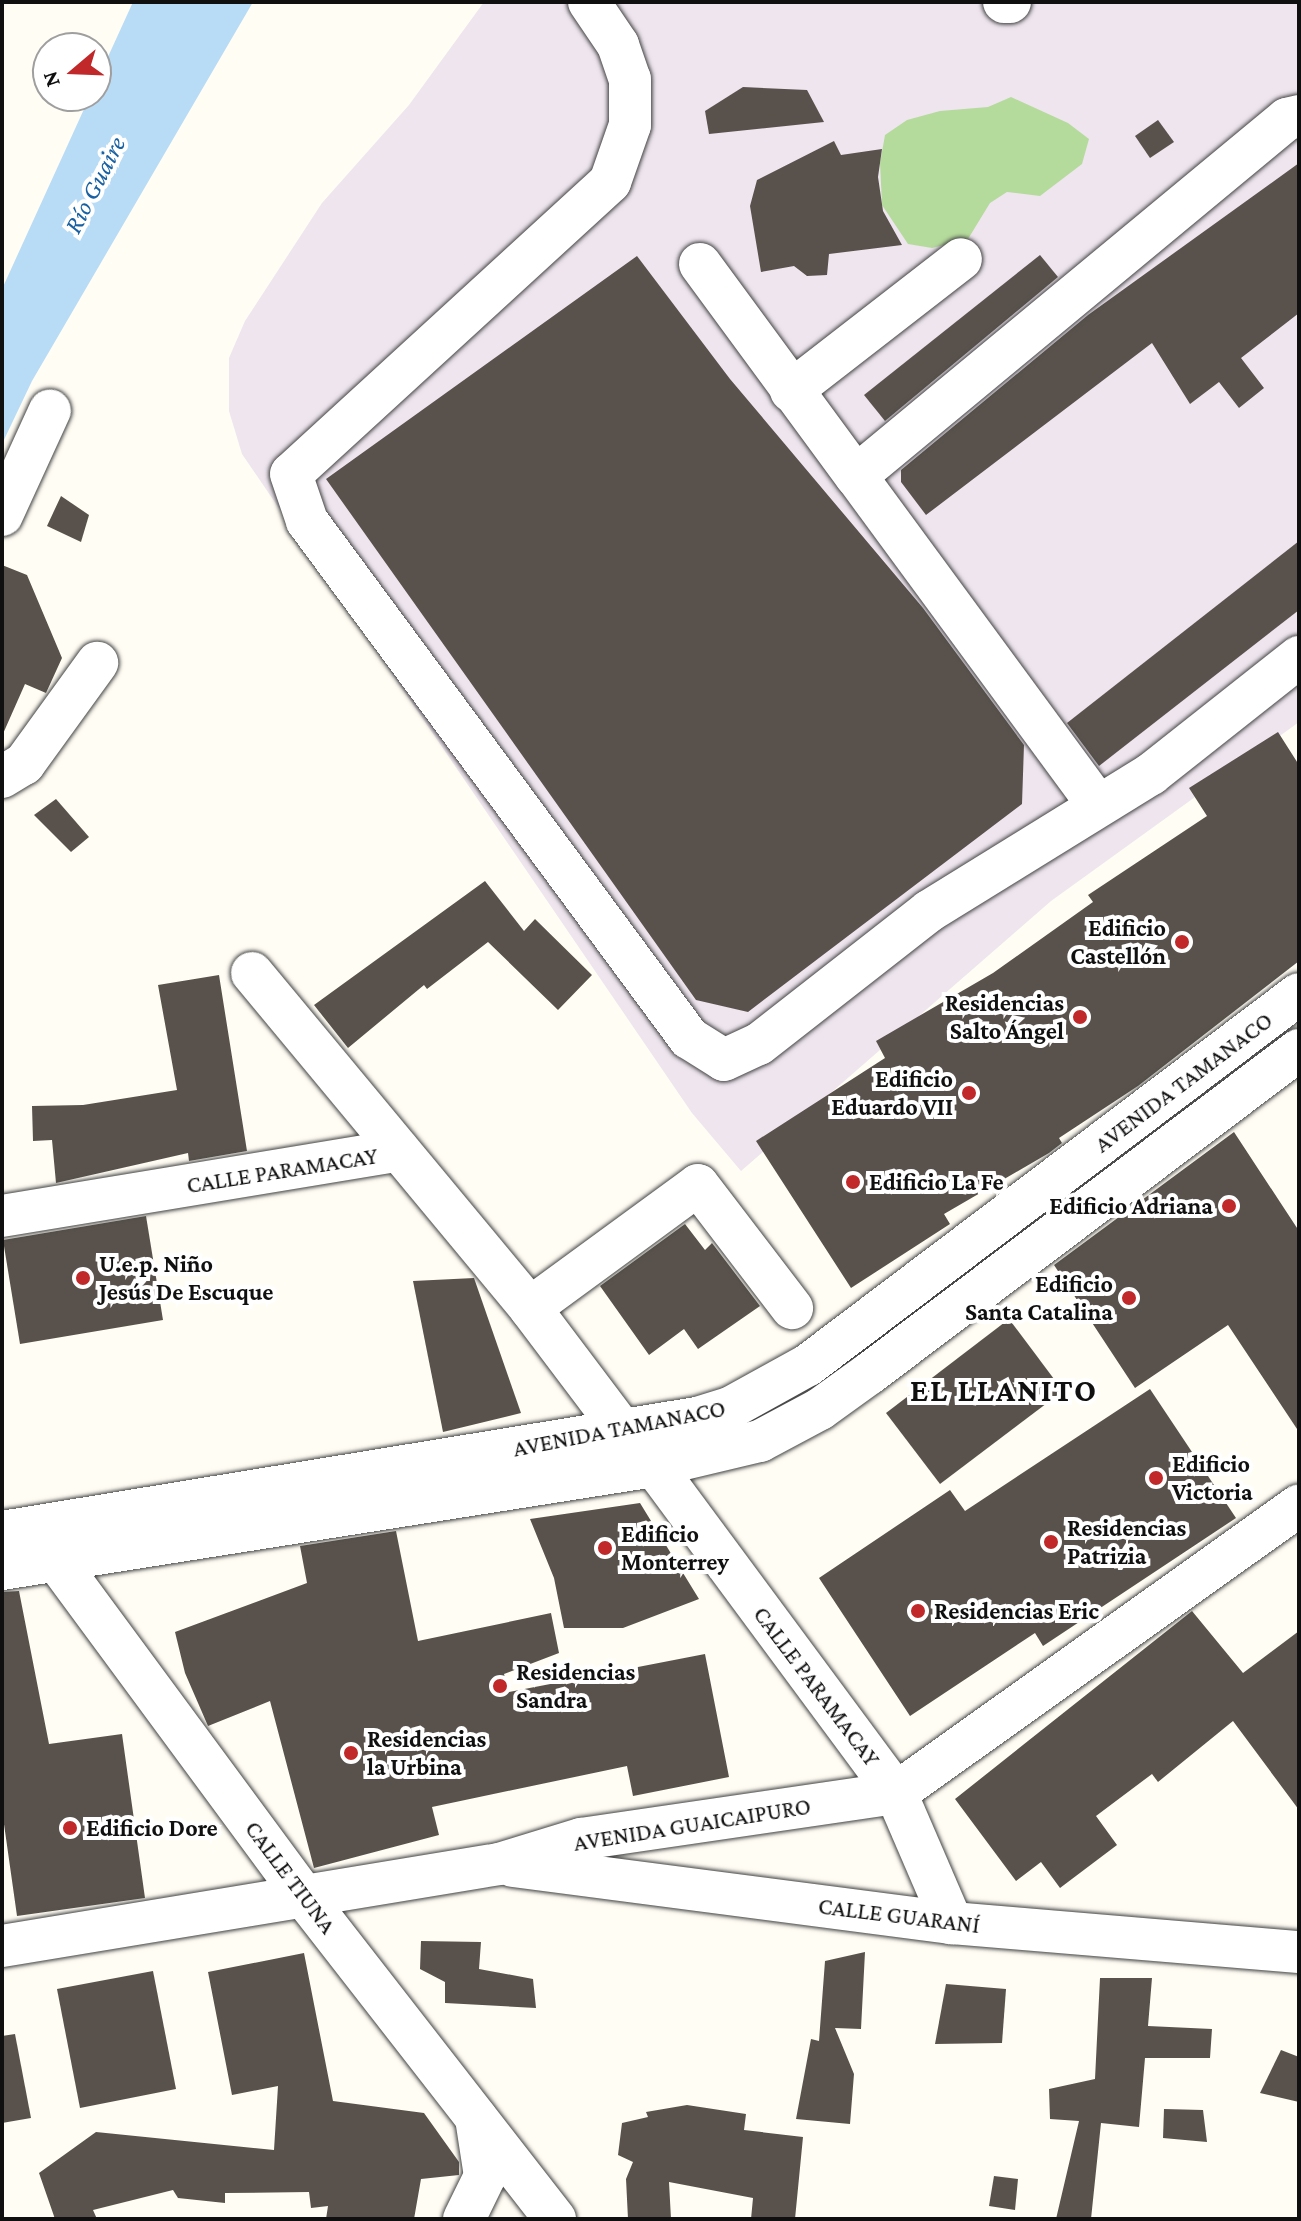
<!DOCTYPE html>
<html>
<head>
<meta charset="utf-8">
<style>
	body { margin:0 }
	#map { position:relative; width:1301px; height:2221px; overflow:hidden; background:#fffdf4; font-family:"Crimson Pro",serif }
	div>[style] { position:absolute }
	.industrial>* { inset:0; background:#eee5ee }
	.forest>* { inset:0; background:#b5db9c }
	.water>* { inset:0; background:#b9dcf6 }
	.building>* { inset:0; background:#59524c }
	.roads { filter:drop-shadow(0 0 2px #434343) drop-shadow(0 0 2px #434343) }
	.minor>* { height:42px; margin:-21px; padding:0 21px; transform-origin:21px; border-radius:21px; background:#fff }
	.dots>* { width:22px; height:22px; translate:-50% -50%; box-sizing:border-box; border:4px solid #fff; border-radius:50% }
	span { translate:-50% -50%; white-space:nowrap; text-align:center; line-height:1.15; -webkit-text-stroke:8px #fff; paint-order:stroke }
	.poi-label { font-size:24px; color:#101010; font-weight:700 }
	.right { translate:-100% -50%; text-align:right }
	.left { translate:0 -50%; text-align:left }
	.street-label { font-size:24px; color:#101010 }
	.water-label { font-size:26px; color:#1961a2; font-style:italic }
	.district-label { font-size:32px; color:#101010; font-weight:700; letter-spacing:2px }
	.frame { position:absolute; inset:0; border:4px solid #101010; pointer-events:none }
	.north { position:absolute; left:32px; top:32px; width:80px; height:80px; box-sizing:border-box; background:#fff; border:2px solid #9f9f9f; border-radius:50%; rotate:251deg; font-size:22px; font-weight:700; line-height:32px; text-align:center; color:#101010 }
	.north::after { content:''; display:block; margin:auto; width:28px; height:36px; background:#c02829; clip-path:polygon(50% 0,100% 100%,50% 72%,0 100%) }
</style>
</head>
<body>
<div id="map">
	<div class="industrial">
		<div style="clip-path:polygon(484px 2px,1299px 2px,1299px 722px,1051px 901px,741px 1171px,692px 1113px,242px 454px,229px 411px,229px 358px,245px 321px,322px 203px,409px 105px)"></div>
	</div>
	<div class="forest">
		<div style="clip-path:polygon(1011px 97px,1068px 123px,1089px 139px,1082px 164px,1040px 196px,1007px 192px,990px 203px,968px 239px,932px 248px,908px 244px,882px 205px,880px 163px,885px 135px,907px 120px,940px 111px,988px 107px)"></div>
	</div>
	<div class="water">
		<div style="clip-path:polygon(133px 2px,253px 2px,32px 381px,2px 444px,2px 289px,90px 96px,96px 96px,96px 83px)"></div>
	</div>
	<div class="building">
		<div style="clip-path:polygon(743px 87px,807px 90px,824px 122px,709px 134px,705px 111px)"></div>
		<div style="clip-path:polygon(1158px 120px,1174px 142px,1150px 158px,1135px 136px)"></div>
		<div style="clip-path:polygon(834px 141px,841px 155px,882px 149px,878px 177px,883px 211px,902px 245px,829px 254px,827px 275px,807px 276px,794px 266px,761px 272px,750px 206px,757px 180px)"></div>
		<div style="clip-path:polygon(1299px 163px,1299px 313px,1241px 358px,1264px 388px,1239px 408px,1219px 382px,1190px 404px,1152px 343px,926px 515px,901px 482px,901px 470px,1088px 315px)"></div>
		<div style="clip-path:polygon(1040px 255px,1058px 277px,885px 421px,864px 395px)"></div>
		<div style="clip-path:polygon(637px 256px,730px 379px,923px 608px,1024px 745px,1022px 804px,748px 1012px,696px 1000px,326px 479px)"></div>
		<div style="clip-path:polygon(61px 496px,89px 515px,81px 542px,47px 526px)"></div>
		<div style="clip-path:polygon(1299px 541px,1299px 610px,1099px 766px,1067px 723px)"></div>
		<div style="clip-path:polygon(2px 565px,27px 575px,62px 658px,46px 693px,25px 684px,2px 736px)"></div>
		<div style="clip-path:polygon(1278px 732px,1299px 765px,1299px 961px,1138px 1086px,1059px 1138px,1062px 1143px,1049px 1153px,944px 1214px,950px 1224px,851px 1288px,756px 1141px,885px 1058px,876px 1041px,993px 973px,1093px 902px,1088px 895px,1207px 816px,1189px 788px)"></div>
		<div style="clip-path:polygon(56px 799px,89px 837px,71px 852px,34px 815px)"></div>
		<div style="clip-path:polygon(485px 881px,524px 931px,535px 919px,592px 975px,558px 1010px,488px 942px,427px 989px,424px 985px,348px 1048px,314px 1005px)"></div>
		<div style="clip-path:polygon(219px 975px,247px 1151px,189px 1161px,188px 1153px,56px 1183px,52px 1140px,33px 1141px,32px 1106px,83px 1105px,177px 1090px,158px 985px)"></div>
		<div style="clip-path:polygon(1234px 1132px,1299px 1231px,1299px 1432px,1228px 1325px,1135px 1388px,1054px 1265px)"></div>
		<div style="clip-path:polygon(146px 1216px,163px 1320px,20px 1344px,3px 1240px)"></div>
		<div style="clip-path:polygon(685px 1224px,705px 1250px,712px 1243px,760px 1306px,698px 1349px,684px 1329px,649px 1355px,600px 1286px)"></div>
		<div style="clip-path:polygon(474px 1278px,521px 1413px,443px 1432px,413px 1281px)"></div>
		<div style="clip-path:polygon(1009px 1319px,1063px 1391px,940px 1484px,886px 1413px)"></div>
		<div style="clip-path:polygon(1150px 1389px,1236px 1518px,1043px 1646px,1035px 1633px,910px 1716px,819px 1578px,950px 1490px,965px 1511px)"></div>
		<div style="clip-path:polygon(640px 1503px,699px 1599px,623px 1628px,564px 1628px,554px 1578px,530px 1519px)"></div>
		<div style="clip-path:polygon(396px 1531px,418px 1641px,551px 1613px,559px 1653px,504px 1674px,509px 1692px,705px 1654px,729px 1777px,633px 1796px,627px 1766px,432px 1807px,439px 1835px,314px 1868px,270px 1701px,208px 1726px,185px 1673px,175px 1632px,307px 1583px,300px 1546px)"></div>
		<div style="clip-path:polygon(19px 1591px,49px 1744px,122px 1734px,145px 1898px,17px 1916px,2px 1810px,2px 1592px)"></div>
		<div style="clip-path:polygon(1192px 1611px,1243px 1673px,1299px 1631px,1299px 1810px,1233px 1721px,1158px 1782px,1152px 1774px,1096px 1816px,1117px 1845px,1060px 1888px,1041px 1862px,1016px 1881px,955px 1799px)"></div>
		<div style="clip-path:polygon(421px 1941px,481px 1942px,479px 1969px,533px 1979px,536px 2008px,445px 2003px,445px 1982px,420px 1969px)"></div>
		<div style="clip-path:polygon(865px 1952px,861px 2029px,835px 2028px,854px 2074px,850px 2124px,796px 2119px,811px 2039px,819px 2041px,825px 1961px)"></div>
		<div style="clip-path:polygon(304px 1953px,333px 2101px,424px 2113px,459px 2162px,459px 2175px,421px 2179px,414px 2219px,326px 2219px,328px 2206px,311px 2208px,309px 2192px,225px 2193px,225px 2203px,178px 2198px,173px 2190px,93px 2210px,97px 2219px,55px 2219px,39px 2173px,96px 2132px,274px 2150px,278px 2086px,232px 2095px,208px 1972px)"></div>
		<div style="clip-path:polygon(153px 1971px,176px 2089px,80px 2108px,57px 1989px)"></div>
		<div style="clip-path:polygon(1100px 1978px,1152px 1978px,1148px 2026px,1212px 2029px,1210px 2058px,1145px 2058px,1139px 2127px,1101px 2123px,1091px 2219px,1056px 2219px,1079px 2121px,1050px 2119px,1049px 2089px,1095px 2079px)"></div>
		<div style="clip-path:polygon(946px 1984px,1006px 1989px,1002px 2043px,935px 2044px)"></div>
		<div style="clip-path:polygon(15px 2034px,31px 2118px,2px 2123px,2px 2036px)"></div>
		<div style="clip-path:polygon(1281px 2050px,1299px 2057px,1299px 2102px,1260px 2093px)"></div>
		<div style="clip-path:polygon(687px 2105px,746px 2114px,744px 2130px,803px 2137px,795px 2219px,751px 2219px,753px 2198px,669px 2182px,671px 2219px,628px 2219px,626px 2179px,633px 2162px,618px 2155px,622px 2123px,648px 2117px,646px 2112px)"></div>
		<div style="clip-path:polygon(1164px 2109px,1203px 2110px,1207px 2142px,1163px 2138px)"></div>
		<div style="clip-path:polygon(994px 2176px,1018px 2179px,1015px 2210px,989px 2206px)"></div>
	</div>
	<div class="roads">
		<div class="minor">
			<div style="left:589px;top:2px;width:52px;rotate:56deg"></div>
			<div style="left:618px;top:45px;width:36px;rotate:71deg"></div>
			<div style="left:630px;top:79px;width:46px;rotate:90deg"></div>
			<div style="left:630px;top:125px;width:60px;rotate:109.3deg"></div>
			<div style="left:610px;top:182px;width:432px;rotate:137.5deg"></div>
			<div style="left:291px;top:474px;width:50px;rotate:71.2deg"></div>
			<div style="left:307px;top:521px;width:643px;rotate:53.54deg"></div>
			<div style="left:689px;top:1038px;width:41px;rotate:32.2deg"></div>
			<div style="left:724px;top:1060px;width:38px;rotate:-25deg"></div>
			<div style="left:759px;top:1044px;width:216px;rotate:-38deg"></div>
			<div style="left:929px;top:911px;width:261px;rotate:-31.7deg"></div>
			<div style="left:1151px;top:774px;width:189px;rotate:-38.3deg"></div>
			<div style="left:1004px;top:2px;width:6px"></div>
			<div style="left:700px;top:264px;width:263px;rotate:53.7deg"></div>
			<div style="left:791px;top:391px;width:215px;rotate:-37.8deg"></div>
			<div style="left:2px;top:515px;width:115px;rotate:-65.4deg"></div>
			<div style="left:2px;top:777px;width:26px;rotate:-31deg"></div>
			<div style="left:24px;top:764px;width:125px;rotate:-54.1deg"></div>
			<div style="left:1097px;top:804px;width:407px;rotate:-126.3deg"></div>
			<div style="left:856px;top:476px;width:560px;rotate:-39.64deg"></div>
			<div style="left:1287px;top:119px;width:12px;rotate:-14deg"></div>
			<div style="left:252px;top:973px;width:435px;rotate:50.3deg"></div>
			<div style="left:530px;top:1308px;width:153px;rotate:53deg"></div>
			<div style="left:2px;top:1216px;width:402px;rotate:-9.4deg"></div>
			<div style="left:530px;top:1308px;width:208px;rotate:-36.2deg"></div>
			<div style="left:698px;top:1185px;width:155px;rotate:52.6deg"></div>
			<div style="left:654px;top:1466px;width:407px;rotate:53.5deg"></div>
			<div style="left:896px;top:1793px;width:142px;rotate:66.7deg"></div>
			<div style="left:2px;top:1532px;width:704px;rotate:-9.32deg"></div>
			<div style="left:697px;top:1418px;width:37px;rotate:-17deg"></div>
			<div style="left:732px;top:1407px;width:87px;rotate:-28.9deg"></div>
			<div style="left:808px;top:1365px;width:615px;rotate:-37.07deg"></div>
			<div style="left:46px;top:1538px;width:24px;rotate:66deg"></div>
			<div style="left:56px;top:1560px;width:415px;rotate:53.6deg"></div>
			<div style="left:302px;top:1894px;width:412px;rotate:52.1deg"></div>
			<div style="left:2px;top:1569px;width:660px;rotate:-8.98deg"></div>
			<div style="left:654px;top:1466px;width:109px;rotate:-13.3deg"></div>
			<div style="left:760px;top:1441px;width:68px;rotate:-28.1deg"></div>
			<div style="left:820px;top:1409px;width:62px;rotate:-35.8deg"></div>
			<div style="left:870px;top:1373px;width:537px;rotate:-36.98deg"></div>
			<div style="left:513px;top:1866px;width:443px;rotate:7.4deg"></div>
			<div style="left:952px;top:1923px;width:348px;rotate:4.8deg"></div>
			<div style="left:2px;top:1946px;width:504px;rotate:-9.37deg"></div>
			<div style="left:499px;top:1864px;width:86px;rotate:-17deg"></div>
			<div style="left:581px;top:1839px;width:318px;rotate:-8.3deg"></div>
			<div style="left:896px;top:1793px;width:495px;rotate:-35.5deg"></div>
			<div style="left:464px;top:2219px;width:48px;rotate:-64deg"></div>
			<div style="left:485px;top:2176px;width:59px;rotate:-98.8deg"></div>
		</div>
	</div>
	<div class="dots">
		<div style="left:1182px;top:942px;background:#c02829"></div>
		<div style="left:1080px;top:1017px;background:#c02829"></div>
		<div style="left:969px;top:1093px;background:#c02829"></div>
		<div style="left:853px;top:1182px;background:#c02829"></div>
		<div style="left:1229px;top:1206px;background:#c02829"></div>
		<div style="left:83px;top:1278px;background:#c02829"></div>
		<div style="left:1129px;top:1298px;background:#c02829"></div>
		<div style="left:1156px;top:1478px;background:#c02829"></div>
		<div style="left:1051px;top:1542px;background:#c02829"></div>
		<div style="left:605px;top:1548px;background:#c02829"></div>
		<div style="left:918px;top:1611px;background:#c02829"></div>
		<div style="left:500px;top:1686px;background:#c02829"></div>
		<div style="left:351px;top:1753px;background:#c02829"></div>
		<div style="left:70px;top:1828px;background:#c02829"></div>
	</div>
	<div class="poi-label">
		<span class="right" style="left:1166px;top:942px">Edificio<br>Castellón</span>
		<span class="right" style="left:1064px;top:1017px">Residencias<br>Salto Ángel</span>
		<span class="right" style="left:953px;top:1093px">Edificio<br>Eduardo VII</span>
		<span class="left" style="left:869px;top:1182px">Edificio La Fe</span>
		<span class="right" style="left:1213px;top:1206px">Edificio Adriana</span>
		<span class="left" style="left:99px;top:1278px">U.e.p. Niño<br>Jesús De Escuque</span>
		<span class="right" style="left:1113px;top:1298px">Edificio<br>Santa Catalina</span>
		<span class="left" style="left:1172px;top:1478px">Edificio<br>Victoria</span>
		<span class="left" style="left:1067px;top:1542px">Residencias<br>Patrizia</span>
		<span class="left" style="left:621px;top:1548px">Edificio<br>Monterrey</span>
		<span class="left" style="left:934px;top:1611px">Residencias Eric</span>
		<span class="left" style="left:516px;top:1686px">Residencias<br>Sandra</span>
		<span class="left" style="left:367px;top:1753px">Residencias<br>la Urbina</span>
		<span class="left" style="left:86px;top:1828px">Edificio Dore</span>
	</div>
	<div class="street-label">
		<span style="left:1183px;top:1082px;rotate:-37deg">AVENIDA TAMANACO</span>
		<span style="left:282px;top:1170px;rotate:-9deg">CALLE PARAMACAY</span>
		<span style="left:619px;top:1428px;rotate:-11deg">AVENIDA TAMANACO</span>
		<span style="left:817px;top:1686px;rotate:53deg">CALLE PARAMACAY</span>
		<span style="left:692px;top:1824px;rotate:-9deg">AVENIDA GUAICAIPURO</span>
		<span style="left:291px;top:1877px;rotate:53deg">CALLE TIUNA</span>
		<span style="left:899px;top:1915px;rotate:7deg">CALLE GUARANÍ</span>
	</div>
	<div class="water-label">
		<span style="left:95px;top:185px;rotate:-63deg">Río Guaire</span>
	</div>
	<div class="district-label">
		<span style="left:1004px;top:1390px">EL LLANITO</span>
	</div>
	<div class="frame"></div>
	<div class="north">N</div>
</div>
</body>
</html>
